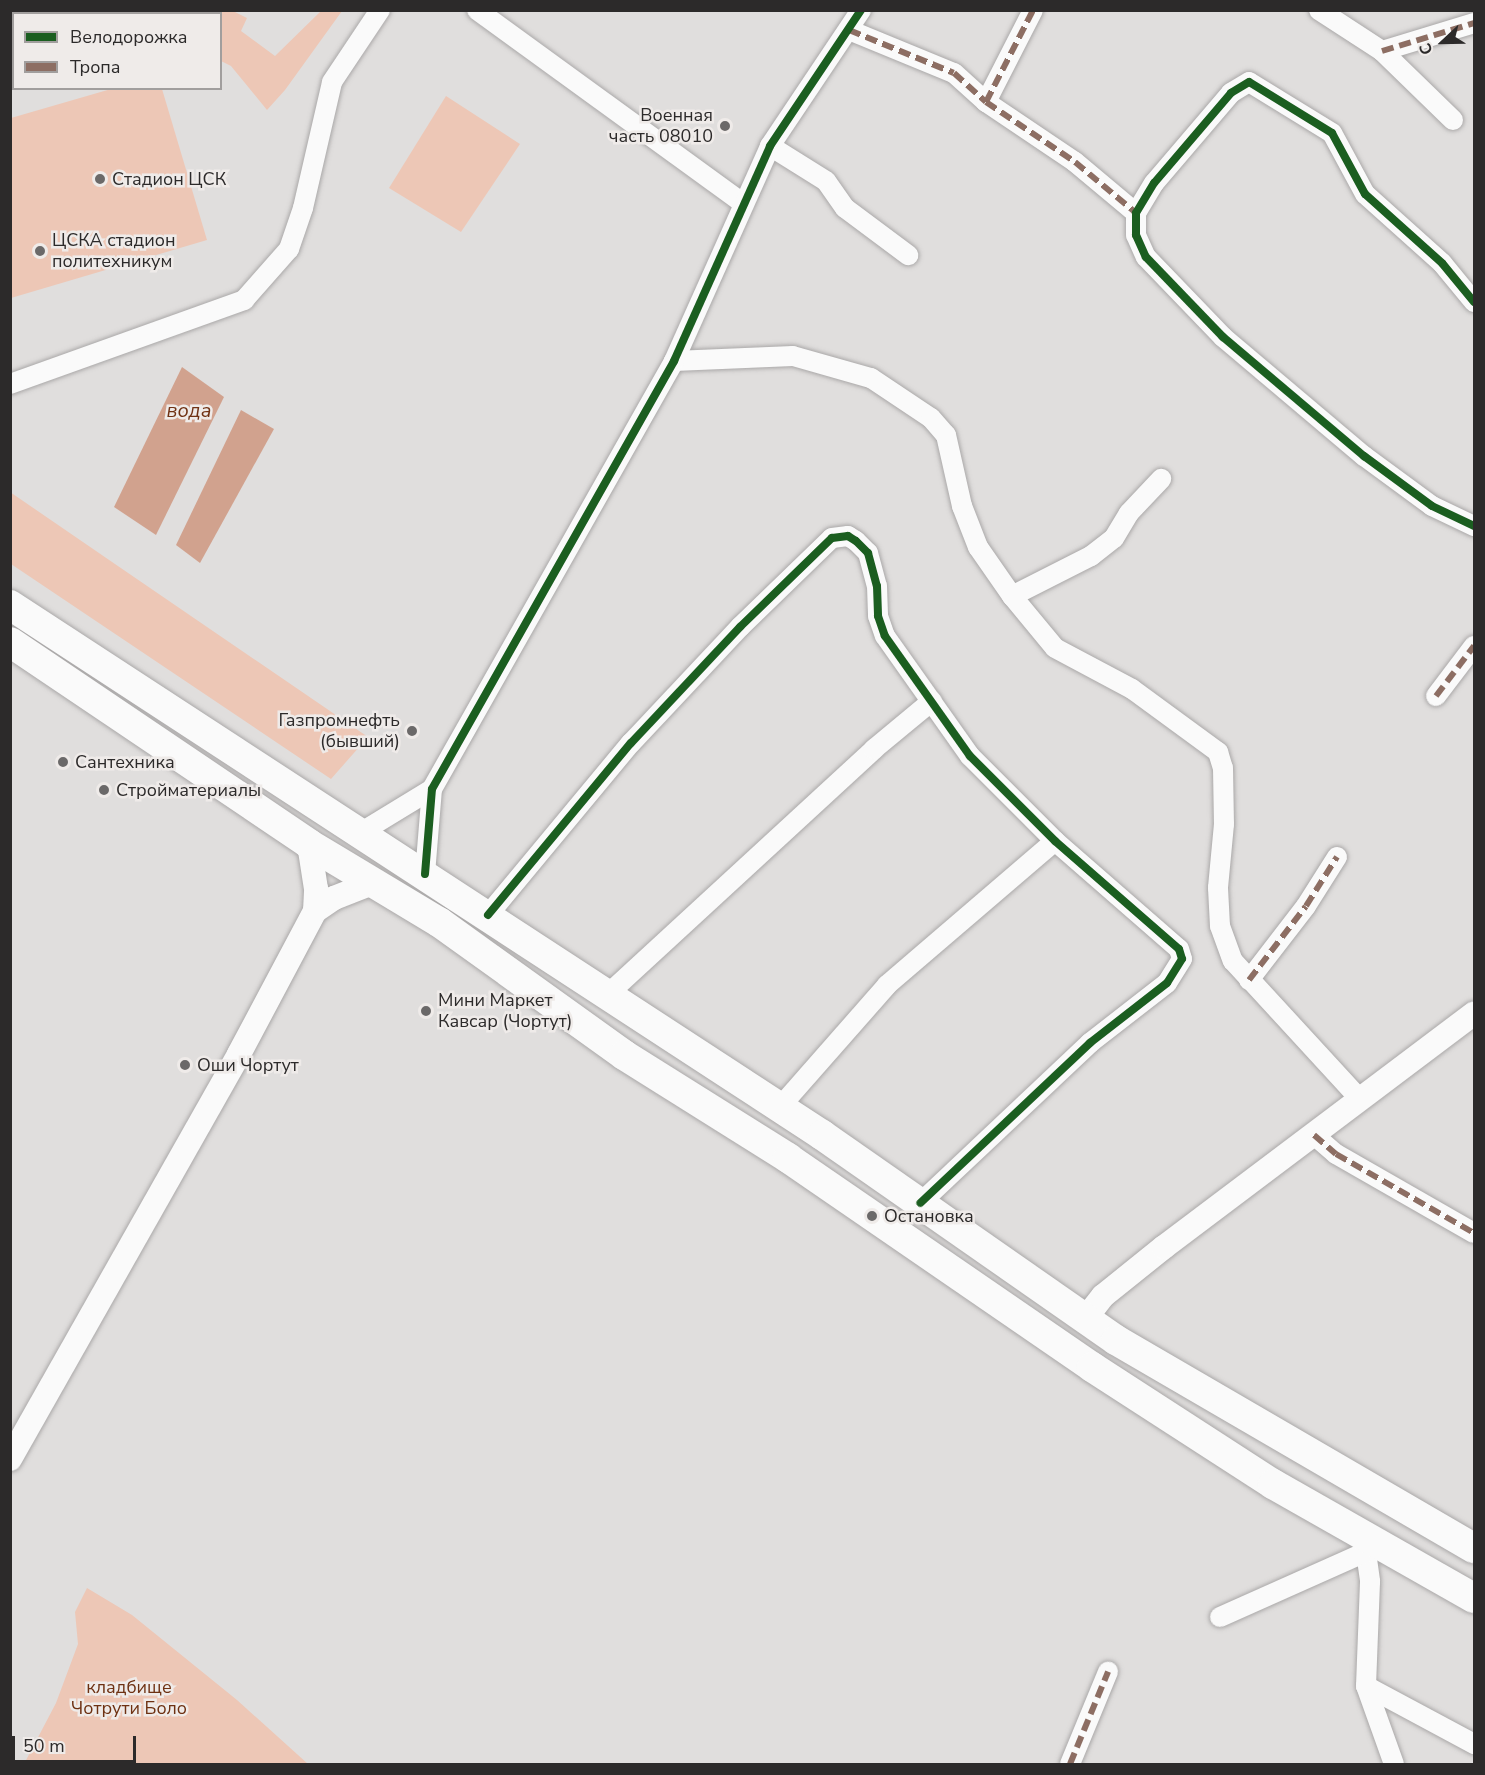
<!DOCTYPE html>
<html>
<head>
<meta charset="utf-8">
<style>
	body { margin:0 }
	#map { position:relative; width:1485px; height:1775px; overflow:hidden; background:#e0dedd; font-family:"Nunito Sans",sans-serif }
	div>[style] { position:absolute }
	.green>* { inset:0; background:#edc7b6 }
	.water>* { inset:0; background:#d1a28e }
	.roads { filter:drop-shadow(0 0 2px #aaa8a8) drop-shadow(0 0 2px #aaa8a8) }
	.minor>* { height:20px; margin:-10px; padding:0 10px; transform-origin:10px; border-radius:10px; background:#fafafa }
	.tertiary>* { height:24px; margin:-12px; padding:0 12px; transform-origin:12px; border-radius:12px; background:#fafafa }
	.primary>* { height:30px; margin:-15px; padding:0 15px; transform-origin:15px; border-radius:15px; background:#fafafa }
	.quiet>* { height:6px; margin-top:-3px; transform-origin:0; background:repeating-linear-gradient(90deg,#8d6e63 0 12px,transparent 0 18px) }
	.cycleway>* { height:8px; margin:-4px; padding:0 4px; transform-origin:4px; border-radius:4px; background:#1b5e20 }
	.dots>* { width:16px; height:16px; translate:-50% -50%; box-sizing:border-box; border:3px solid #efebe9; border-radius:50% }
	span { translate:-50% -50%; white-space:nowrap; text-align:center; line-height:1.15; -webkit-text-stroke:5px #efebe9; paint-order:stroke }
	.poi-label { font-size:18px; color:#2c2a2a }
	.right { translate:-100% -50%; text-align:right }
	.left { translate:0 -50%; text-align:left }
	.park-label { font-size:18px; color:#6e3112 }
	.water-label { font-size:20px; color:#703214; font-style:italic }
	.frame { position:absolute; inset:0; border:12px solid #2c2a2a; pointer-events:none }
	.legend { position:absolute; left:12px; top:12px; width:210px; height:78px; box-sizing:border-box; background:#efebe9; border:2px solid #a19e9d; margin:0; padding:8px 10px; list-style:none; font-size:18px; color:#2c2a2a }
	.legend li { display:flex; align-items:center; gap:12px; height:30px }
	.legend b { width:30px; border:2px solid #a19e9d }
	.north { position:absolute; left:1413px; top:12px; width:60px; height:60px; -webkit-text-stroke:4px #efebe9; paint-order:stroke; rotate:248deg; font-size:16px; font-weight:700; line-height:24px; text-align:center; color:#2c2a2a }
	.north::after { content:''; display:block; margin:auto; width:21px; height:27px; background:#2c2a2a; clip-path:polygon(50% 0,100% 100%,50% 72%,0 100%) }
	.scale { position:absolute; left:12px; top:1736px; width:124px; height:27px; box-sizing:border-box; border:3px solid #2c2a2a; border-top:0; padding-left:8px; font-size:18px; line-height:21px; white-space:nowrap; color:#2c2a2a; -webkit-text-stroke:4px #efebe9; paint-order:stroke }
</style>
</head>
<body>
<div id="map">
	<div class="green">
		<div style="clip-path:polygon(164px 10px,233px 11px,247px 18px,241px 31px,275px 56px,321px 11px,342px 11px,285px 90px,267px 110px,231px 66px,221px 61px,220px 14px,163px 13px)"></div>
		<div style="clip-path:polygon(10px 11px,158px 10px,158px 11px,14px 14px,11px 75px)"></div>
		<div style="clip-path:polygon(111px 89px,162px 89px,207px 240px,11px 298px,11px 118px)"></div>
		<div style="clip-path:polygon(446px 96px,520px 144px,461px 232px,389px 188px)"></div>
		<div style="clip-path:polygon(10px 492px,115px 564px,368px 737px,331px 779px,11px 564px)"></div>
		<div style="clip-path:polygon(87px 1588px,132px 1615px,237px 1700px,308px 1764px,24px 1764px,56px 1703px,78px 1644px,75px 1612px)"></div>
	</div>
	<div class="water">
		<div style="clip-path:polygon(182px 367px,224px 397px,156px 535px,114px 507px)"></div>
		<div style="clip-path:polygon(241px 410px,274px 429px,200px 563px,176px 545px)"></div>
	</div>
	<div class="roads">
		<div class="minor">
			<div style="left:477px;top:10px;width:329px;rotate:36deg"></div>
			<div style="left:1319px;top:10px;width:75px;rotate:33.1deg"></div>
			<div style="left:1382px;top:51px;width:99px;rotate:44.2deg"></div>
			<div style="left:849px;top:30px;width:113px;rotate:22.3deg"></div>
			<div style="left:954px;top:73px;width:43px;rotate:42.2deg"></div>
			<div style="left:986px;top:102px;width:107px;rotate:34deg"></div>
			<div style="left:1075px;top:162px;width:80px;rotate:39.9deg"></div>
			<div style="left:1382px;top:51px;width:96px;rotate:-16.9deg"></div>
			<div style="left:986px;top:102px;width:103px;rotate:-62.9deg"></div>
			<div style="left:770px;top:146px;width:66px;rotate:32deg"></div>
			<div style="left:826px;top:181px;width:33px;rotate:55deg"></div>
			<div style="left:845px;top:208px;width:79px;rotate:36.7deg"></div>
			<div style="left:1474px;top:302px;width:50px;rotate:-129.4deg"></div>
			<div style="left:1442px;top:263px;width:103px;rotate:-138.1deg"></div>
			<div style="left:1365px;top:194px;width:69px;rotate:-118.4deg"></div>
			<div style="left:1332px;top:133px;width:97px;rotate:-148.4deg"></div>
			<div style="left:1249px;top:82px;width:21px;rotate:149deg"></div>
			<div style="left:1231px;top:93px;width:118px;rotate:130.5deg"></div>
			<div style="left:1154px;top:183px;width:35px;rotate:121deg"></div>
			<div style="left:1136px;top:213px;width:22px;rotate:90deg"></div>
			<div style="left:1136px;top:235px;width:24px;rotate:66deg"></div>
			<div style="left:1146px;top:257px;width:111px;rotate:46.1deg"></div>
			<div style="left:1223px;top:337px;width:185px;rotate:40.2deg"></div>
			<div style="left:1364px;top:456px;width:84px;rotate:36.3deg"></div>
			<div style="left:1432px;top:506px;width:47px;rotate:25.5deg"></div>
			<div style="left:674px;top:361px;width:119px;rotate:-2.4deg"></div>
			<div style="left:793px;top:356px;width:81px;rotate:15.8deg"></div>
			<div style="left:871px;top:378px;width:72px;rotate:33.7deg"></div>
			<div style="left:931px;top:418px;width:23px;rotate:49deg"></div>
			<div style="left:946px;top:435px;width:73px;rotate:77.3deg"></div>
			<div style="left:962px;top:506px;width:44px;rotate:68.7deg"></div>
			<div style="left:978px;top:547px;width:60px;rotate:55.2deg"></div>
			<div style="left:1012px;top:596px;width:67px;rotate:50.4deg"></div>
			<div style="left:1055px;top:648px;width:87px;rotate:28deg"></div>
			<div style="left:1132px;top:689px;width:107px;rotate:36.2deg"></div>
			<div style="left:1218px;top:752px;width:17px;rotate:73deg"></div>
			<div style="left:1223px;top:768px;width:56px;rotate:89deg"></div>
			<div style="left:1224px;top:824px;width:64px;rotate:95.4deg"></div>
			<div style="left:1218px;top:888px;width:38px;rotate:87deg"></div>
			<div style="left:1220px;top:926px;width:37px;rotate:70deg"></div>
			<div style="left:1233px;top:961px;width:186px;rotate:47.4deg"></div>
			<div style="left:10px;top:384px;width:249px;rotate:-19.7deg"></div>
			<div style="left:244px;top:300px;width:68px;rotate:-48.6deg"></div>
			<div style="left:289px;top:249px;width:43px;rotate:-71.1deg"></div>
			<div style="left:303px;top:208px;width:129px;rotate:-77deg"></div>
			<div style="left:332px;top:82px;width:87px;rotate:-56.3deg"></div>
			<div style="left:1012px;top:596px;width:89px;rotate:-26.9deg"></div>
			<div style="left:1091px;top:556px;width:29px;rotate:-38deg"></div>
			<div style="left:1114px;top:538px;width:29px;rotate:-59deg"></div>
			<div style="left:1129px;top:513px;width:47px;rotate:-46.7deg"></div>
			<div style="left:1436px;top:696px;width:63px;rotate:-52.8deg"></div>
			<div style="left:360px;top:833px;width:84px;rotate:-31.4deg"></div>
			<div style="left:425px;top:874px;width:85px;rotate:-85.3deg"></div>
			<div style="left:432px;top:789px;width:492px;rotate:-60.5deg"></div>
			<div style="left:674px;top:361px;width:235px;rotate:-65.9deg"></div>
			<div style="left:770px;top:146px;width:164px;rotate:-56.2deg"></div>
			<div style="left:488px;top:915px;width:224px;rotate:-50.3deg"></div>
			<div style="left:631px;top:743px;width:159px;rotate:-46.8deg"></div>
			<div style="left:740px;top:627px;width:128px;rotate:-44.1deg"></div>
			<div style="left:832px;top:538px;width:16px;rotate:-7deg"></div>
			<div style="left:848px;top:536px;width:9px;rotate:32deg"></div>
			<div style="left:856px;top:541px;width:17px;rotate:45deg"></div>
			<div style="left:868px;top:553px;width:34px;rotate:75deg"></div>
			<div style="left:877px;top:586px;width:30px;rotate:88deg"></div>
			<div style="left:878px;top:616px;width:21px;rotate:71deg"></div>
			<div style="left:885px;top:636px;width:147px;rotate:54.7deg"></div>
			<div style="left:970px;top:756px;width:120px;rotate:45deg"></div>
			<div style="left:1055px;top:841px;width:164px;rotate:41.1deg"></div>
			<div style="left:1179px;top:949px;width:10px;rotate:73deg"></div>
			<div style="left:1182px;top:959px;width:28px;rotate:122deg"></div>
			<div style="left:1167px;top:983px;width:98px;rotate:142.1deg"></div>
			<div style="left:1090px;top:1043px;width:233px;rotate:136.7deg"></div>
			<div style="left:1249px;top:980px;width:93px;rotate:-52.4deg"></div>
			<div style="left:1306px;top:906px;width:58px;rotate:-57.7deg"></div>
			<div style="left:608px;top:994px;width:362px;rotate:-42.6deg"></div>
			<div style="left:874px;top:749px;width:75px;rotate:-39.6deg"></div>
			<div style="left:780px;top:1107px;width:162px;rotate:-48.7deg"></div>
			<div style="left:887px;top:985px;width:221px;rotate:-40.6deg"></div>
			<div style="left:1314px;top:1135px;width:29px;rotate:41deg"></div>
			<div style="left:1336px;top:1154px;width:159px;rotate:29.8deg"></div>
			<div style="left:1366px;top:1552px;width:30px;rotate:82deg"></div>
			<div style="left:1370px;top:1582px;width:104px;rotate:92.2deg"></div>
			<div style="left:1366px;top:1686px;width:83px;rotate:70.3deg"></div>
			<div style="left:1220px;top:1617px;width:172px;rotate:-24deg"></div>
			<div style="left:1366px;top:1686px;width:123px;rotate:28.2deg"></div>
			<div style="left:1070px;top:1764px;width:100px;rotate:-67.6deg"></div>
		</div>
		<div class="tertiary">
			<div style="left:315px;top:911px;width:23px;rotate:-34deg"></div>
			<div style="left:334px;top:898px;width:41px;rotate:-21.5deg"></div>
			<div style="left:1085px;top:1319px;width:29px;rotate:-52deg"></div>
			<div style="left:1103px;top:1296px;width:78px;rotate:-38.8deg"></div>
			<div style="left:1164px;top:1247px;width:388px;rotate:-37deg"></div>
			<div style="left:10px;top:1459px;width:465px;rotate:-60.5deg"></div>
			<div style="left:239px;top:1054px;width:162px;rotate:-62deg"></div>
			<div style="left:315px;top:911px;width:22px;rotate:-87deg"></div>
			<div style="left:316px;top:889px;width:46px;rotate:-98.8deg"></div>
		</div>
		<div class="primary">
			<div style="left:10px;top:605px;width:970px;rotate:33.13deg"></div>
			<div style="left:822px;top:1135px;width:358px;rotate:34.9deg"></div>
			<div style="left:1116px;top:1340px;width:414px;rotate:30.2deg"></div>
			<div style="left:10px;top:642px;width:361px;rotate:34deg"></div>
			<div style="left:309px;top:844px;width:152px;rotate:31deg"></div>
			<div style="left:439px;top:922px;width:228px;rotate:35.7deg"></div>
			<div style="left:624px;top:1055px;width:194px;rotate:32.1deg"></div>
			<div style="left:788px;top:1158px;width:369px;rotate:34.5deg"></div>
			<div style="left:1092px;top:1367px;width:216px;rotate:32.9deg"></div>
			<div style="left:1273px;top:1484px;width:231px;rotate:29.6deg"></div>
		</div>
	</div>
	<div class="quiet">
		<div style="left:849px;top:30px;width:113px;rotate:22.3deg"></div>
		<div style="left:954px;top:73px;width:43px;rotate:42.2deg"></div>
		<div style="left:986px;top:102px;width:107px;rotate:34deg"></div>
		<div style="left:1075px;top:162px;width:80px;rotate:39.9deg"></div>
		<div style="left:1382px;top:51px;width:96px;rotate:-16.9deg"></div>
		<div style="left:986px;top:102px;width:103px;rotate:-62.9deg"></div>
		<div style="left:1436px;top:696px;width:63px;rotate:-52.8deg"></div>
		<div style="left:1249px;top:980px;width:93px;rotate:-52.4deg"></div>
		<div style="left:1306px;top:906px;width:58px;rotate:-57.7deg"></div>
		<div style="left:1314px;top:1135px;width:29px;rotate:41deg"></div>
		<div style="left:1336px;top:1154px;width:159px;rotate:29.8deg"></div>
		<div style="left:1070px;top:1764px;width:100px;rotate:-67.6deg"></div>
	</div>
	<div class="cycleway">
		<div style="left:1474px;top:302px;width:50px;rotate:-129.4deg"></div>
		<div style="left:1442px;top:263px;width:103px;rotate:-138.1deg"></div>
		<div style="left:1365px;top:194px;width:69px;rotate:-118.4deg"></div>
		<div style="left:1332px;top:133px;width:97px;rotate:-148.4deg"></div>
		<div style="left:1249px;top:82px;width:21px;rotate:149deg"></div>
		<div style="left:1231px;top:93px;width:118px;rotate:130.5deg"></div>
		<div style="left:1154px;top:183px;width:35px;rotate:121deg"></div>
		<div style="left:1136px;top:213px;width:22px;rotate:90deg"></div>
		<div style="left:1136px;top:235px;width:24px;rotate:66deg"></div>
		<div style="left:1146px;top:257px;width:111px;rotate:46.1deg"></div>
		<div style="left:1223px;top:337px;width:185px;rotate:40.2deg"></div>
		<div style="left:1364px;top:456px;width:84px;rotate:36.3deg"></div>
		<div style="left:1432px;top:506px;width:47px;rotate:25.5deg"></div>
		<div style="left:425px;top:874px;width:85px;rotate:-85.3deg"></div>
		<div style="left:432px;top:789px;width:492px;rotate:-60.5deg"></div>
		<div style="left:674px;top:361px;width:235px;rotate:-65.9deg"></div>
		<div style="left:770px;top:146px;width:164px;rotate:-56.2deg"></div>
		<div style="left:488px;top:915px;width:224px;rotate:-50.3deg"></div>
		<div style="left:631px;top:743px;width:159px;rotate:-46.8deg"></div>
		<div style="left:740px;top:627px;width:128px;rotate:-44.1deg"></div>
		<div style="left:832px;top:538px;width:16px;rotate:-7deg"></div>
		<div style="left:848px;top:536px;width:9px;rotate:32deg"></div>
		<div style="left:856px;top:541px;width:17px;rotate:45deg"></div>
		<div style="left:868px;top:553px;width:34px;rotate:75deg"></div>
		<div style="left:877px;top:586px;width:30px;rotate:88deg"></div>
		<div style="left:878px;top:616px;width:21px;rotate:71deg"></div>
		<div style="left:885px;top:636px;width:147px;rotate:54.7deg"></div>
		<div style="left:970px;top:756px;width:120px;rotate:45deg"></div>
		<div style="left:1055px;top:841px;width:164px;rotate:41.1deg"></div>
		<div style="left:1179px;top:949px;width:10px;rotate:73deg"></div>
		<div style="left:1182px;top:959px;width:28px;rotate:122deg"></div>
		<div style="left:1167px;top:983px;width:98px;rotate:142.1deg"></div>
		<div style="left:1090px;top:1043px;width:233px;rotate:136.7deg"></div>
	</div>
	<div class="dots">
		<div style="left:725px;top:126px;background:#6b6969"></div>
		<div style="left:100px;top:179px;background:#6b6969"></div>
		<div style="left:40px;top:251px;background:#6b6969"></div>
		<div style="left:412px;top:731px;background:#6b6969"></div>
		<div style="left:63px;top:762px;background:#6b6969"></div>
		<div style="left:104px;top:790px;background:#6b6969"></div>
		<div style="left:426px;top:1011px;background:#6b6969"></div>
		<div style="left:185px;top:1065px;background:#6b6969"></div>
		<div style="left:872px;top:1216px;background:#6b6969"></div>
	</div>
	<div class="poi-label">
		<span class="right" style="left:713px;top:126px">Военная<br>часть 08010</span>
		<span class="left" style="left:112px;top:179px">Стадион ЦСК</span>
		<span class="left" style="left:52px;top:251px">ЦСКА стадион<br>политехникум</span>
		<span class="right" style="left:400px;top:731px">Газпромнефть<br>(бывший)</span>
		<span class="left" style="left:75px;top:762px">Сантехника</span>
		<span class="left" style="left:116px;top:790px">Стройматериалы</span>
		<span class="left" style="left:438px;top:1011px">Мини Маркет<br>Кавсар (Чортут)</span>
		<span class="left" style="left:197px;top:1065px">Оши Чортут</span>
		<span class="left" style="left:884px;top:1216px">Остановка</span>
	</div>
	<div class="park-label">
		<span style="left:129px;top:1698px">кладбище<br>Чотрути Боло</span>
	</div>
	<div class="water-label">
		<span style="left:189px;top:410px">вода</span>
	</div>
	<div class="frame"></div>
	<ul class="legend">
	<li><b style="height:8px;background:#1b5e20"></b>Велодорожка</li>
	<li><b style="height:8px;background:#8d6e63"></b>Тропа</li>
	</ul>
	<div class="north">С</div>
	<div class="scale">50 m</div>
</div>
</body>
</html>
